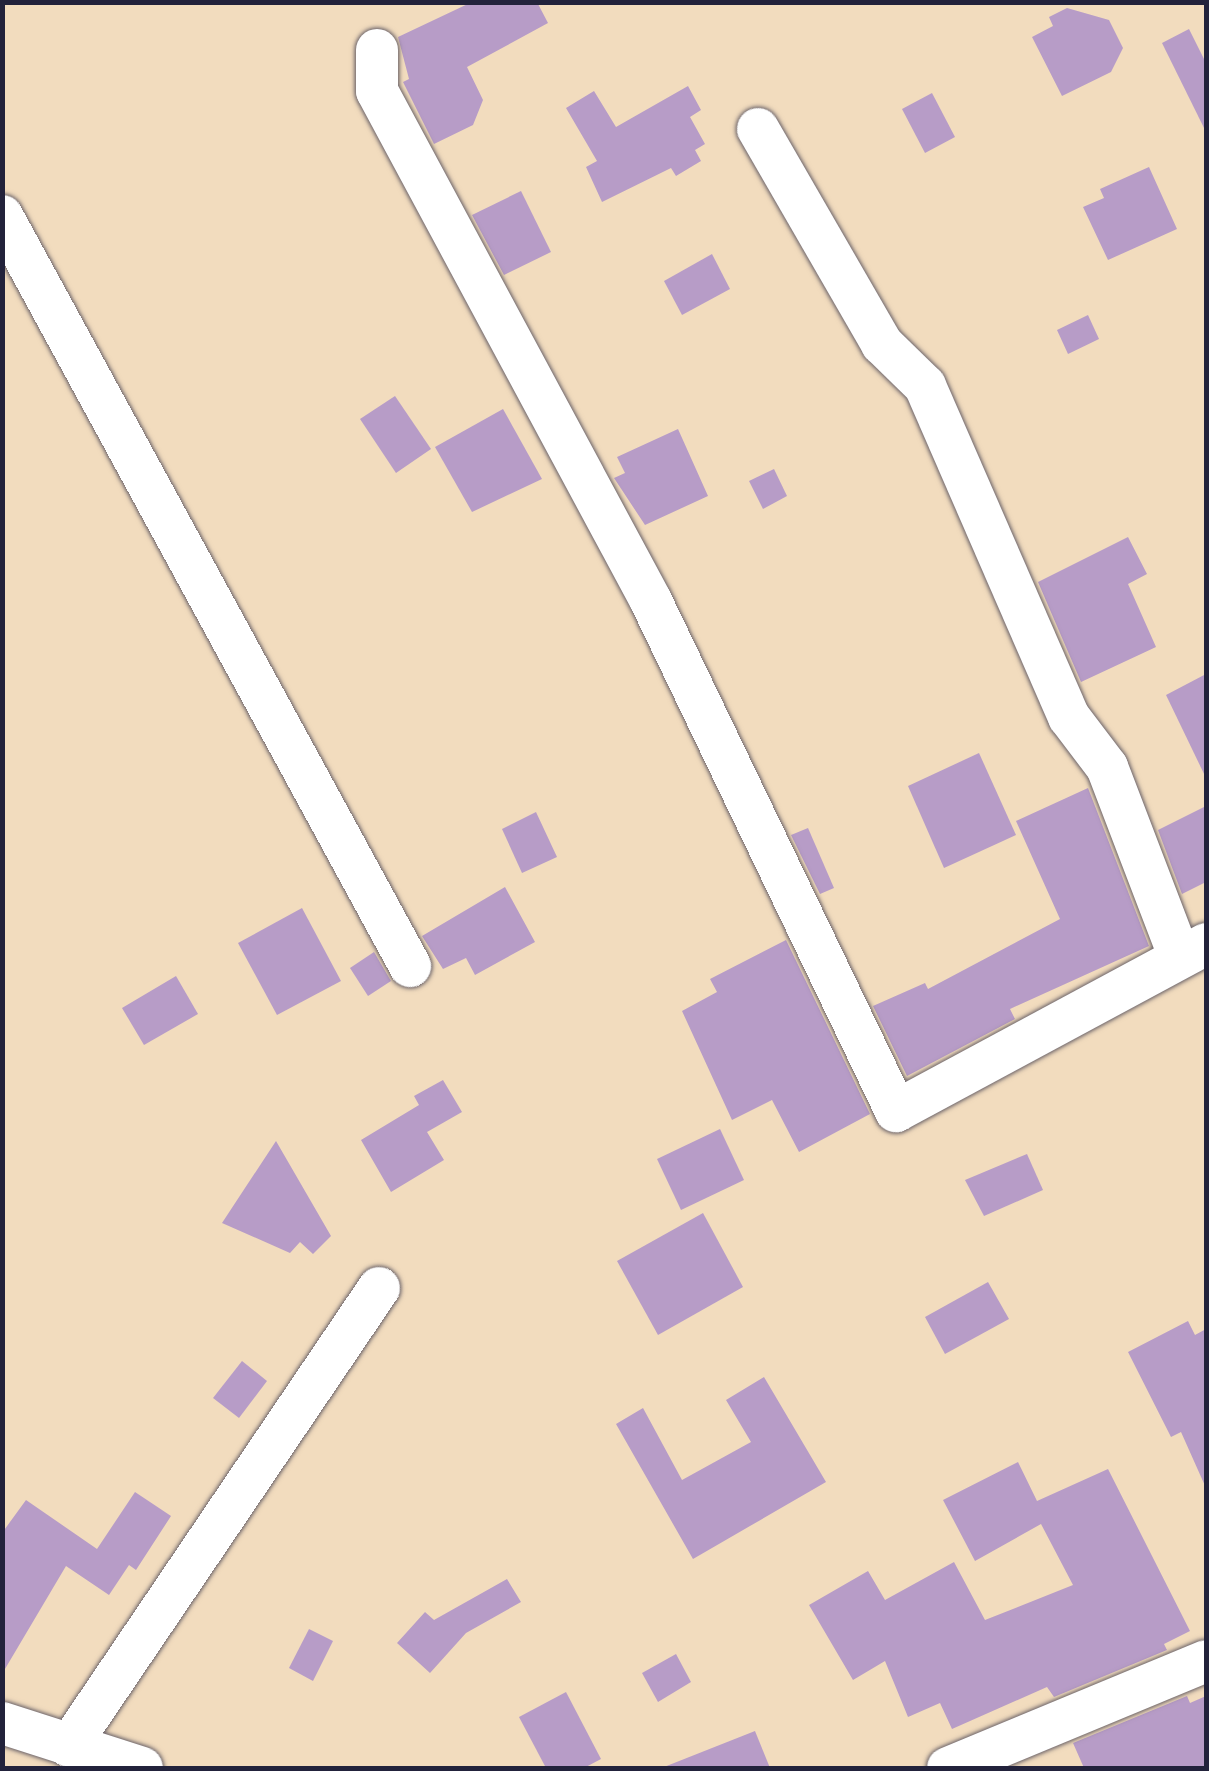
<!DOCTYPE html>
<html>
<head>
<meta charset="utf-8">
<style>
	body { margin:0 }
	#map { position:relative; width:1209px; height:1771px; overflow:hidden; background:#f2dcbe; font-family:"Balsamiq Sans",sans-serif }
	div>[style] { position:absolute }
	.building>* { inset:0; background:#b79cc7 }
	.roads { filter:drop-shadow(0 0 2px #6b6369) drop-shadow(0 0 2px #6b6369) }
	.minor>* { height:42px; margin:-21px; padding:0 21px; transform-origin:21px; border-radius:21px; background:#fff }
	span { translate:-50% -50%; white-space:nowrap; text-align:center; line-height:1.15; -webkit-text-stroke:10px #f7f3e8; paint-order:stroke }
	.frame { position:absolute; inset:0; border:5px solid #22223b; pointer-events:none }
</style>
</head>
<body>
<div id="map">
	<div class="building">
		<div style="clip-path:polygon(472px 2px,537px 2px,548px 23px,467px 67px,483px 100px,473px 125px,434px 144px,403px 82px,409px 79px,398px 37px)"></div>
		<div style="clip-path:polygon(1067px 8px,1109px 20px,1123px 48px,1111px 72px,1062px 96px,1032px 37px,1053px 26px,1049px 17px)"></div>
		<div style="clip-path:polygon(1189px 29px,1206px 63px,1206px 132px,1162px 43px)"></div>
		<div style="clip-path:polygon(688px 86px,701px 110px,690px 117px,705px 144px,695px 150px,701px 161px,676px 176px,671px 168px,602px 202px,586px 167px,597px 161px,566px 108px,594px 91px,616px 127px)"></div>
		<div style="clip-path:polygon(932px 93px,955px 137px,925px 153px,902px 109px)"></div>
		<div style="clip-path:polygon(1149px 167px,1177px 229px,1108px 260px,1083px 207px,1104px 198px,1100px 189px)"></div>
		<div style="clip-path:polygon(521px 191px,551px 252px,504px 275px,472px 215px)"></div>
		<div style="clip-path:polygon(712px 254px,730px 289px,682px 315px,664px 281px)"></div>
		<div style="clip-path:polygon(1088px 315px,1099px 339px,1068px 354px,1057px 330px)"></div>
		<div style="clip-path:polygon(395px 396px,431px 449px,396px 473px,360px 419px)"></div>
		<div style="clip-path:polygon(503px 409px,542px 479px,472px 512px,435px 447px)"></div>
		<div style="clip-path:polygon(678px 429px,708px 496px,645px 525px,614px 478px,625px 473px,617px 457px)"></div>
		<div style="clip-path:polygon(774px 469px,787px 496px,763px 509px,749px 481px)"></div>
		<div style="clip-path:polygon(1128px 537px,1147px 574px,1128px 584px,1156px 647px,1081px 682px,1038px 582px)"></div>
		<div style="clip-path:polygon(1206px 674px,1206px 778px,1166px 695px)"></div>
		<div style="clip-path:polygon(979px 753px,1016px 835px,944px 868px,908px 786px)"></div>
		<div style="clip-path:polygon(1088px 788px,1149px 946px,1010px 1009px,1015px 1019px,907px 1076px,873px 1006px,925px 983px,928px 989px,1060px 919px,1016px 821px)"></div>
		<div style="clip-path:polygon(1206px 806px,1206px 882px,1182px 894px,1158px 830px)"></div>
		<div style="clip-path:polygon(536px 812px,557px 857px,522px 873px,502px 829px)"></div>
		<div style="clip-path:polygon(808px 828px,834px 888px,820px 894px,791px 835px)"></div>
		<div style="clip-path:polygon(505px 887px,535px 942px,475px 975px,466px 958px,443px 969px,422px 936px)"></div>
		<div style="clip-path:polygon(302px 908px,341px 981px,277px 1015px,238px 943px)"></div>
		<div style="clip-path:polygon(786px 940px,870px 1114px,799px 1152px,772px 1100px,732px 1120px,682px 1011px,717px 992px,710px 979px)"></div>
		<div style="clip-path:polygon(374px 952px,391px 981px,368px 996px,350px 968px)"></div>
		<div style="clip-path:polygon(176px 976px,198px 1014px,144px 1045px,122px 1008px)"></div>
		<div style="clip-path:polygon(443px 1080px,462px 1112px,427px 1132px,444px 1160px,391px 1192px,361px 1140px,419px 1105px,414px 1096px)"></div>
		<div style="clip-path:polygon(720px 1129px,744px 1180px,681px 1210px,657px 1159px)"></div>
		<div style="clip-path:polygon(276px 1141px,331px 1236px,313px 1254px,300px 1242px,290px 1253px,222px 1223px)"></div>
		<div style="clip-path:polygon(1027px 1154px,1043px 1190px,984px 1216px,965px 1180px)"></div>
		<div style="clip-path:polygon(703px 1213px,743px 1287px,658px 1335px,617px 1261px)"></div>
		<div style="clip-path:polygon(988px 1282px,1009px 1319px,945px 1354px,925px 1317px)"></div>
		<div style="clip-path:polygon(1188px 1321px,1195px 1335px,1206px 1329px,1206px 1488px,1181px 1432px,1171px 1437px,1128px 1352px)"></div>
		<div style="clip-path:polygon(242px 1361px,267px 1381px,239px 1418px,213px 1398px)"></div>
		<div style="clip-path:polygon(764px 1377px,826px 1482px,693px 1559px,616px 1424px,643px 1408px,682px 1480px,751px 1442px,726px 1400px)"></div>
		<div style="clip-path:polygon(1018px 1462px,1037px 1501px,1108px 1469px,1190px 1631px,1164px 1644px,1167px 1650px,1054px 1697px,1047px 1687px,952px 1729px,940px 1703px,908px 1717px,885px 1661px,853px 1680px,809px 1605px,868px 1571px,885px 1600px,954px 1562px,985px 1620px,1073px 1585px,1041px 1524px,975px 1561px,943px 1500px)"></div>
		<div style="clip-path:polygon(135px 1492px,171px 1516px,136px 1570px,129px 1565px,109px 1595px,66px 1566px,2px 1674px,2px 1533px,26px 1500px,97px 1549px)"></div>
		<div style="clip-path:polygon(507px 1579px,521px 1602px,466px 1633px,430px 1673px,397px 1643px,425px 1612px,434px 1620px)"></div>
		<div style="clip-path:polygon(309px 1629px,333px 1641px,313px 1681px,289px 1668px)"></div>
		<div style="clip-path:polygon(676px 1654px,691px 1682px,658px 1702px,642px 1673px)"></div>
		<div style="clip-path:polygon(566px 1692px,601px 1759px,584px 1768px,546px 1768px,519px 1717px)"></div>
		<div style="clip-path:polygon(1187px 1696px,1190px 1703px,1206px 1696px,1206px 1768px,1084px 1768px,1073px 1743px)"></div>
		<div style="clip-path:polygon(755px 1731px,770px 1768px,664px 1768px,664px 1767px)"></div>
	</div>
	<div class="roads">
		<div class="minor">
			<div style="left:377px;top:50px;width:41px;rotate:90deg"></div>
			<div style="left:377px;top:91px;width:579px;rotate:61.75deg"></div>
			<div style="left:651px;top:601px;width:566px;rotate:64.34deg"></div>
			<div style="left:896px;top:1111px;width:352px;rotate:-28.3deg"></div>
			<div style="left:758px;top:129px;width:248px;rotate:60deg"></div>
			<div style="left:882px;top:344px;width:60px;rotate:44.3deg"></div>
			<div style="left:925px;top:386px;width:361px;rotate:66.5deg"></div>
			<div style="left:1069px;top:717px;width:63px;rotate:52.8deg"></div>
			<div style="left:1107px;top:767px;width:204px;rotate:69.1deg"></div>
			<div style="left:2px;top:216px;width:854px;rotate:61.45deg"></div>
			<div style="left:2px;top:1723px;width:147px;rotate:17.8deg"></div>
			<div style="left:69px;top:1746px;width:553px;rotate:-55.91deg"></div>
			<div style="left:948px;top:1768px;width:279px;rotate:-22.5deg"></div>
		</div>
	</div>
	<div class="frame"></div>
</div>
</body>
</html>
